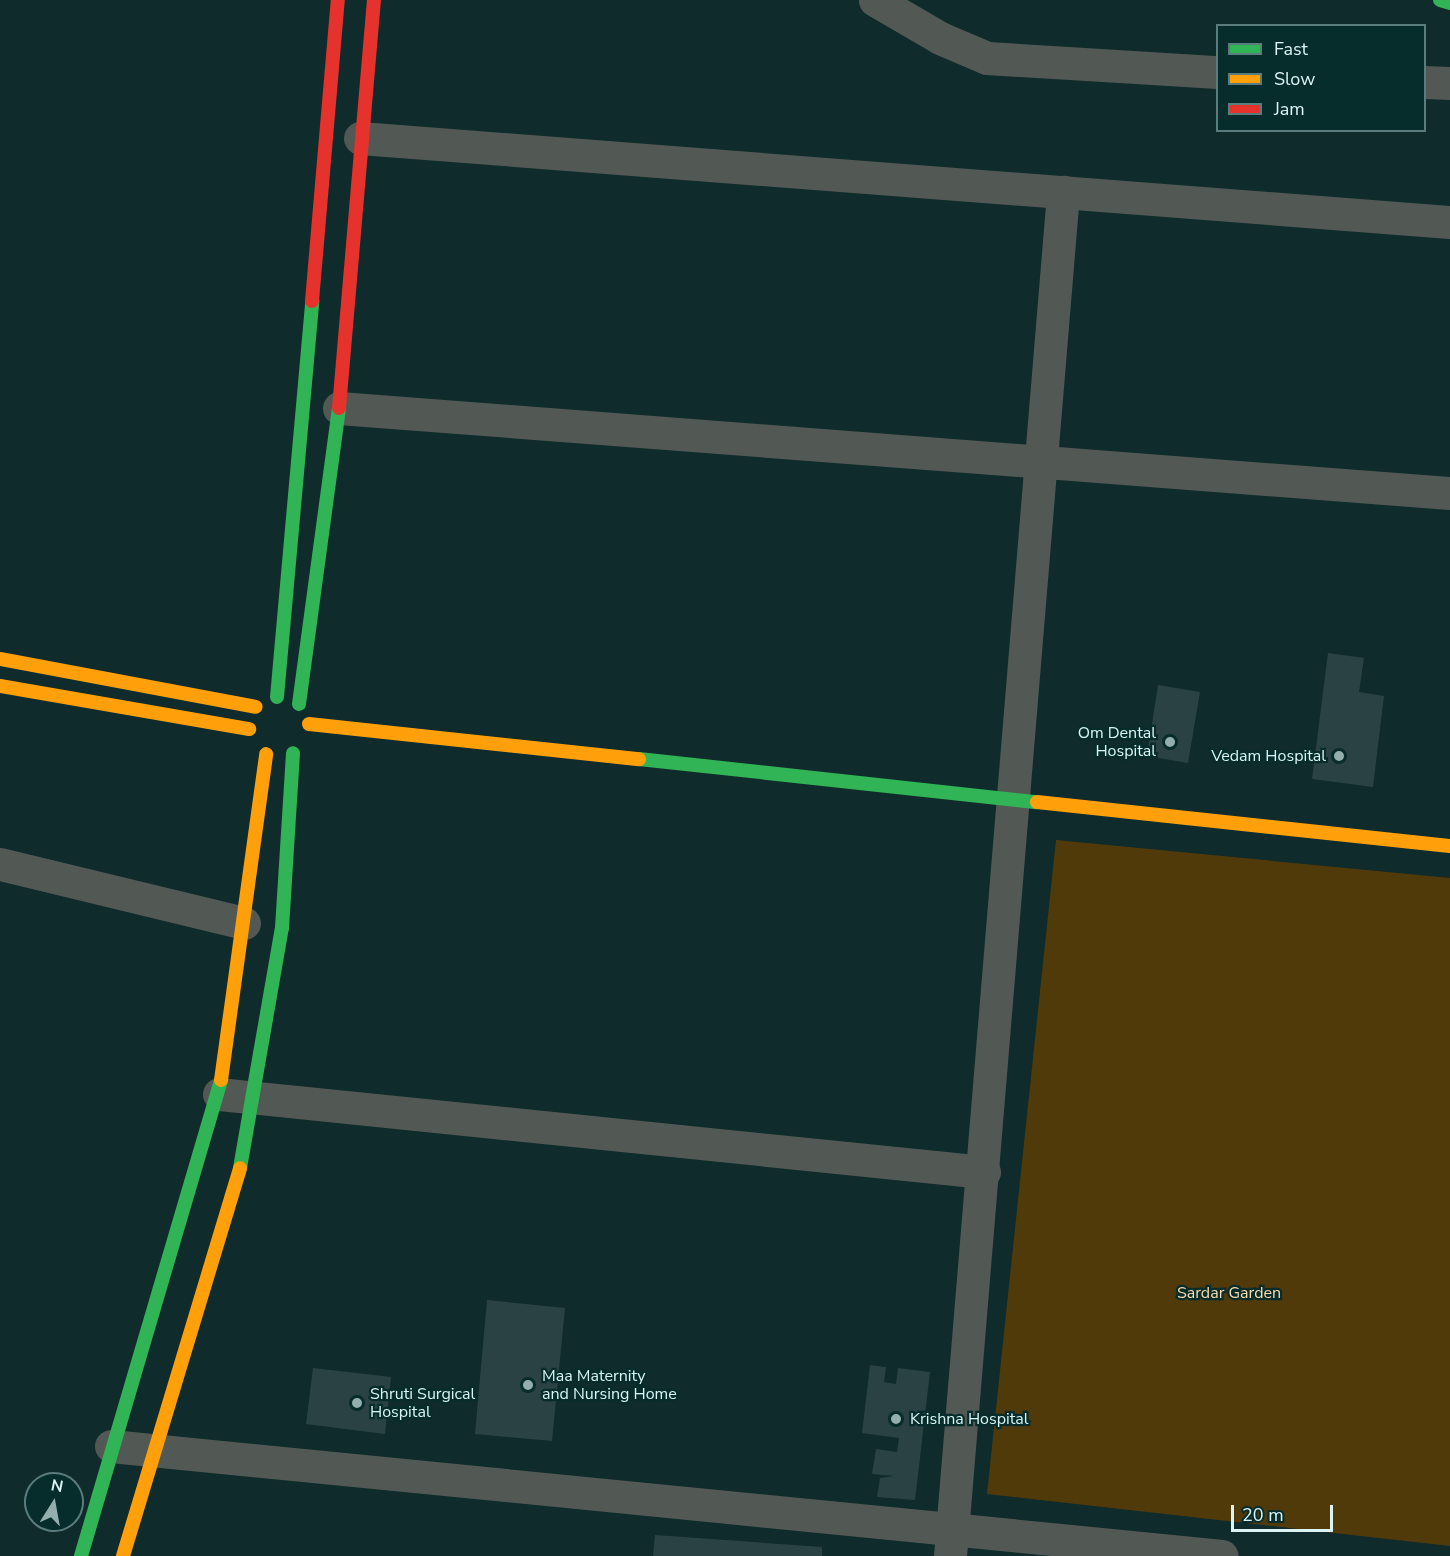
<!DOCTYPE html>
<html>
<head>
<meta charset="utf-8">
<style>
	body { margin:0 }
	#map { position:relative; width:1450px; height:1556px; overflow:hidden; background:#0f2b2b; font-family:"Nunito Sans",sans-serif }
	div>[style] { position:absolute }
	.green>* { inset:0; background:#513a0a }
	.building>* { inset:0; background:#2b4245 }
	.street>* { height:33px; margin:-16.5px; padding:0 16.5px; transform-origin:16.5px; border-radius:16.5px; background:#525955 }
	.fast>* { height:14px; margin:-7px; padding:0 7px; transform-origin:7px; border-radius:7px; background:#30b455 }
	.slow>* { height:14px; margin:-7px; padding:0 7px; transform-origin:7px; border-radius:7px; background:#ff9f0a }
	.jam>* { height:14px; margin:-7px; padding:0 7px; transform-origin:7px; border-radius:7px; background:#e5322d }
	.dots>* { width:16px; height:16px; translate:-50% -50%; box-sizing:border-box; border:3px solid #062c2c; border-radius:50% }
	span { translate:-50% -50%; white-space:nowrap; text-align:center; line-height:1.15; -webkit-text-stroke:4.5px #062c2c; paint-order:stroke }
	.poi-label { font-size:16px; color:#dbf3f3 }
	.right { translate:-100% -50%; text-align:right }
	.left { translate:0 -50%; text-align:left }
	.park-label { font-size:16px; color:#fddbac }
	.legend { position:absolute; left:1216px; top:24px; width:210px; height:108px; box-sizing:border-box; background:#062c2c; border:2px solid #5b7c7c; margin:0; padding:8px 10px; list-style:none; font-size:18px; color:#dbf3f3 }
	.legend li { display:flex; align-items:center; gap:12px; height:30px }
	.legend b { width:30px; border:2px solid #5b7c7c }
	.north { position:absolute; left:24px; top:1472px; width:60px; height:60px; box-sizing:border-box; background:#062c2c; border:2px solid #5b7c7c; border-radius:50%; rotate:11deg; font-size:16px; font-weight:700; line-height:24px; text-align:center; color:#dbf3f3 }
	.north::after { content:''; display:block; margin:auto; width:21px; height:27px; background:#94adad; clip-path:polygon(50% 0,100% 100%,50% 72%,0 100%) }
	.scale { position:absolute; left:1231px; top:1505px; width:102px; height:27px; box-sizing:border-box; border:3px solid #dbf3f3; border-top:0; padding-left:8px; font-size:18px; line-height:21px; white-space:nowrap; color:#dbf3f3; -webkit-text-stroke:4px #062c2c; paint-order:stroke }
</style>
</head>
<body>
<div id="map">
	<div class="green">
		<div style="clip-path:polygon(1056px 840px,1450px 878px,1450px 1546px,987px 1494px)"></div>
	</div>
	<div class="building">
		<div style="clip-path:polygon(1328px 653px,1364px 658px,1359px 692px,1384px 696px,1373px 787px,1312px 779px)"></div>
		<div style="clip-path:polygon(1158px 685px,1200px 692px,1188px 763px,1147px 756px)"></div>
		<div style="clip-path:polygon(487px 1300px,565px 1308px,552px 1441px,475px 1434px)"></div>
		<div style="clip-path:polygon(870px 1365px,886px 1367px,884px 1382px,896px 1384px,898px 1368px,930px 1372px,915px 1500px,877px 1497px,880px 1478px,894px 1476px,872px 1474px,876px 1449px,897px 1452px,899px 1438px,862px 1433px)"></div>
		<div style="clip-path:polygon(313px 1368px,391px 1377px,385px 1434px,306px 1424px)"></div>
		<div style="clip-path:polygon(655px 1535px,822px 1547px,822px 1556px,653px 1556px)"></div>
	</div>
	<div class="street">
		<div style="left:875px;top:0;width:75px;rotate:30.3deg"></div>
		<div style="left:940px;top:38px;width:51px;rotate:23.1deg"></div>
		<div style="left:987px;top:58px;width:231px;rotate:3.5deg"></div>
		<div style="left:1424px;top:82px;width:26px;rotate:2deg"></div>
		<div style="left:360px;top:138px;width:1093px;rotate:4.41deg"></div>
		<div style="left:339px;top:408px;width:1114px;rotate:4.38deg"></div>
		<div style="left:0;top:864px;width:251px;rotate:13.6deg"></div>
		<div style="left:219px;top:1094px;width:769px;rotate:5.82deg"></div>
		<div style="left:111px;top:1446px;width:1116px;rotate:5.65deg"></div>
		<div style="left:950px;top:1556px;width:1369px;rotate:-85.26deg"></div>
	</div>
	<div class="fast">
		<div style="left:1440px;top:0;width:10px;rotate:17deg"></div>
		<div style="left:277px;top:697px;width:398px;rotate:-84.9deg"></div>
		<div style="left:299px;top:704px;width:299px;rotate:-82.3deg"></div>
		<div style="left:639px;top:759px;width:400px;rotate:6.2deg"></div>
		<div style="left:240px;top:1168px;width:244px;rotate:-80.1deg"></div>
		<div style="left:282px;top:928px;width:175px;rotate:-86.4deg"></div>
		<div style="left:81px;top:1556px;width:496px;rotate:-73.6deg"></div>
	</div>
	<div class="slow">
		<div style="left:0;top:659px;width:260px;rotate:10.6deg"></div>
		<div style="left:0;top:686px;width:253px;rotate:9.8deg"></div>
		<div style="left:309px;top:724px;width:332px;rotate:6.1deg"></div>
		<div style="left:1037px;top:802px;width:415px;rotate:6.1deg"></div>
		<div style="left:221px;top:1080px;width:329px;rotate:-82.1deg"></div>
		<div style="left:123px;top:1556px;width:405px;rotate:-73.2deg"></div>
	</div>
	<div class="jam">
		<div style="left:312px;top:301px;width:302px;rotate:-85.1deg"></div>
		<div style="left:339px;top:408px;width:409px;rotate:-85.1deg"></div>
	</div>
	<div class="dots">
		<div style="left:1170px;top:742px;background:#94adad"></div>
		<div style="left:1339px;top:756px;background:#94adad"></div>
		<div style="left:528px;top:1385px;background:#94adad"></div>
		<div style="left:357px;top:1403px;background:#94adad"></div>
		<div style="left:896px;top:1419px;background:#94adad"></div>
	</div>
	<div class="poi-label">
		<span class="right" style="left:1156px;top:742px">Om Dental<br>Hospital</span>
		<span class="right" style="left:1326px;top:756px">Vedam Hospital</span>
		<span class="left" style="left:542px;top:1385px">Maa Maternity<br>and Nursing Home</span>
		<span class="left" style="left:370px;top:1403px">Shruti Surgical<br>Hospital</span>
		<span class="left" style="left:910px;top:1419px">Krishna Hospital</span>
	</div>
	<div class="park-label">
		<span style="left:1229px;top:1293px">Sardar Garden</span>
	</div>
	<ul class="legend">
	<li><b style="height:8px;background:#30b455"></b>Fast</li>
	<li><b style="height:8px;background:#ff9f0a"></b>Slow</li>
	<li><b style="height:8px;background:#e5322d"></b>Jam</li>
	</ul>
	<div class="north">N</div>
	<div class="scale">20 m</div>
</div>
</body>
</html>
